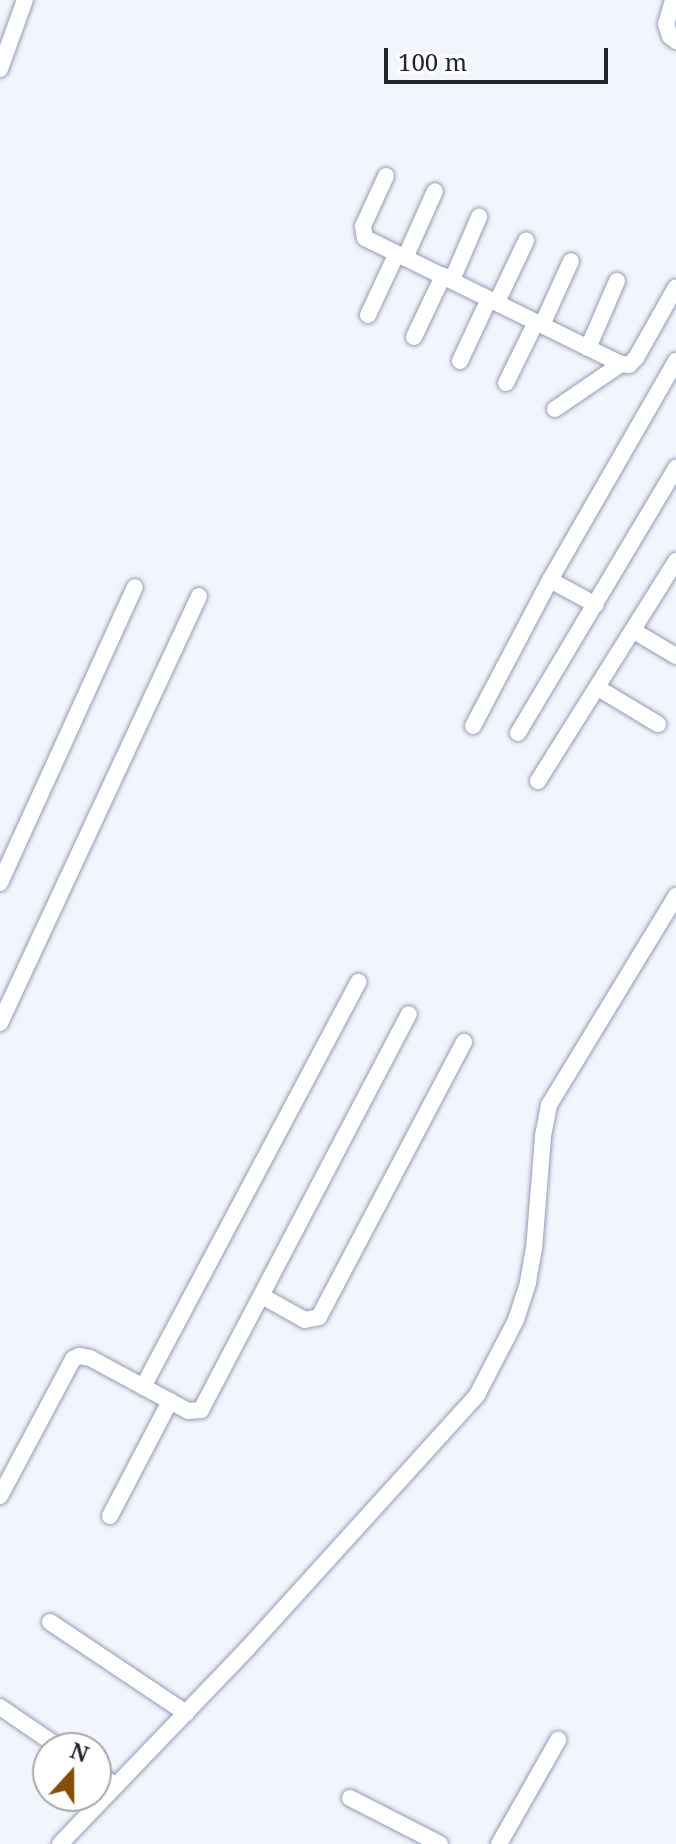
<!DOCTYPE html>
<html>
<head>
<meta charset="utf-8">
<style>
	body { margin:0 }
	#map { position:relative; width:676px; height:1844px; overflow:hidden; background:#f3f5fc; font-family:"Noto Serif",serif }
	div>[style] { position:absolute }
	.roads { filter:drop-shadow(0 0 2px #919bb9) drop-shadow(0 0 2px #919bb9) }
	.minor>* { height:16px; margin:-8px; padding:0 8px; transform-origin:8px; border-radius:8px; background:#fff }
	span { translate:-50% -50%; white-space:nowrap; text-align:center; line-height:1.15; -webkit-text-stroke:7px #fff; paint-order:stroke }
	.north { position:absolute; left:32px; top:1732px; width:80px; height:80px; box-sizing:border-box; background:#fff; border:2px solid #a6a8ad; border-radius:50%; rotate:21deg; font-size:22px; font-weight:700; line-height:32px; text-align:center; color:#212531 }
	.north::after { content:''; display:block; margin:auto; width:28px; height:36px; background:#874c05; clip-path:polygon(50% 0,100% 100%,50% 72%,0 100%) }
	.scale { position:absolute; left:384px; top:48px; width:224px; height:36px; box-sizing:border-box; border:4px solid #212531; border-top:0; padding-left:10px; font-size:24px; line-height:28px; white-space:nowrap; color:#212531; -webkit-text-stroke:6px #fff; paint-order:stroke }
</style>
</head>
<body>
<div id="map">
	<div class="roads">
		<div class="minor">
			<div style="left:673px;top:0;width:25px;rotate:106deg"></div>
			<div style="left:666px;top:24px;width:13px;rotate:72deg"></div>
			<div style="left:670px;top:36px;width:8px;rotate:40deg"></div>
			<div style="left:0;top:69px;width:73px;rotate:-70.1deg"></div>
			<div style="left:386px;top:176px;width:55px;rotate:114.7deg"></div>
			<div style="left:363px;top:226px;width:12px;rotate:81deg"></div>
			<div style="left:365px;top:238px;width:285px;rotate:26.2deg"></div>
			<div style="left:621px;top:364px;width:8px;rotate:7deg"></div>
			<div style="left:629px;top:365px;width:10px;rotate:-45deg"></div>
			<div style="left:636px;top:358px;width:81px;rotate:-60.6deg"></div>
			<div style="left:405px;top:258px;width:73px;rotate:-65.9deg"></div>
			<div style="left:452px;top:280px;width:69px;rotate:-66.8deg"></div>
			<div style="left:497px;top:302px;width:68px;rotate:-64.6deg"></div>
			<div style="left:368px;top:315px;width:68px;rotate:-64.9deg"></div>
			<div style="left:542px;top:325px;width:70px;rotate:-65.6deg"></div>
			<div style="left:414px;top:337px;width:68px;rotate:-64.6deg"></div>
			<div style="left:588px;top:348px;width:73px;rotate:-66.6deg"></div>
			<div style="left:460px;top:361px;width:68px;rotate:-64.9deg"></div>
			<div style="left:506px;top:383px;width:68px;rotate:-63.8deg"></div>
			<div style="left:555px;top:409px;width:80px;rotate:-34.3deg"></div>
			<div style="left:550px;top:580px;width:52px;rotate:28.5deg"></div>
			<div style="left:634px;top:631px;width:49px;rotate:30.8deg"></div>
			<div style="left:598px;top:688px;width:70px;rotate:31deg"></div>
			<div style="left:473px;top:726px;width:165px;rotate:-62.2deg"></div>
			<div style="left:550px;top:580px;width:253px;rotate:-60.1deg"></div>
			<div style="left:518px;top:733px;width:309px;rotate:-59.2deg"></div>
			<div style="left:538px;top:781px;width:260px;rotate:-57.9deg"></div>
			<div style="left:0;top:883px;width:325px;rotate:-65.5deg"></div>
			<div style="left:0;top:1023px;width:471px;rotate:-65deg"></div>
			<div style="left:262px;top:1296px;width:49px;rotate:29.2deg"></div>
			<div style="left:305px;top:1320px;width:14px;rotate:-12deg"></div>
			<div style="left:319px;top:1317px;width:311px;rotate:-62.2deg"></div>
			<div style="left:143px;top:1387px;width:459px;rotate:-62deg"></div>
			<div style="left:0;top:1496px;width:155px;rotate:-61.9deg"></div>
			<div style="left:73px;top:1359px;width:7px;rotate:-27deg"></div>
			<div style="left:79px;top:1356px;width:11px;rotate:10deg"></div>
			<div style="left:90px;top:1358px;width:111px;rotate:28.4deg"></div>
			<div style="left:188px;top:1411px;width:13px;rotate:-4deg"></div>
			<div style="left:201px;top:1410px;width:447px;rotate:-62.3deg"></div>
			<div style="left:110px;top:1516px;width:130px;rotate:-62.4deg"></div>
			<div style="left:50px;top:1622px;width:164px;rotate:33.8deg"></div>
			<div style="left:0;top:1707px;width:73px;rotate:34.3deg"></div>
			<div style="left:96px;top:1772px;width:24px;rotate:35deg"></div>
			<div style="left:350px;top:1798px;width:101px;rotate:27.1deg"></div>
			<div style="left:60px;top:1844px;width:270px;rotate:-46.2deg"></div>
			<div style="left:247px;top:1649px;width:343px;rotate:-47.8deg"></div>
			<div style="left:477px;top:1395px;width:85px;rotate:-62.5deg"></div>
			<div style="left:516px;top:1320px;width:40px;rotate:-72deg"></div>
			<div style="left:528px;top:1282px;width:34px;rotate:-80deg"></div>
			<div style="left:534px;top:1249px;width:113px;rotate:-85.4deg"></div>
			<div style="left:543px;top:1136px;width:32px;rotate:-79deg"></div>
			<div style="left:549px;top:1105px;width:245px;rotate:-58.7deg"></div>
			<div style="left:499px;top:1844px;width:120px;rotate:-60.4deg"></div>
		</div>
	</div>
	<div class="north">N</div>
	<div class="scale">100 m</div>
</div>
</body>
</html>
